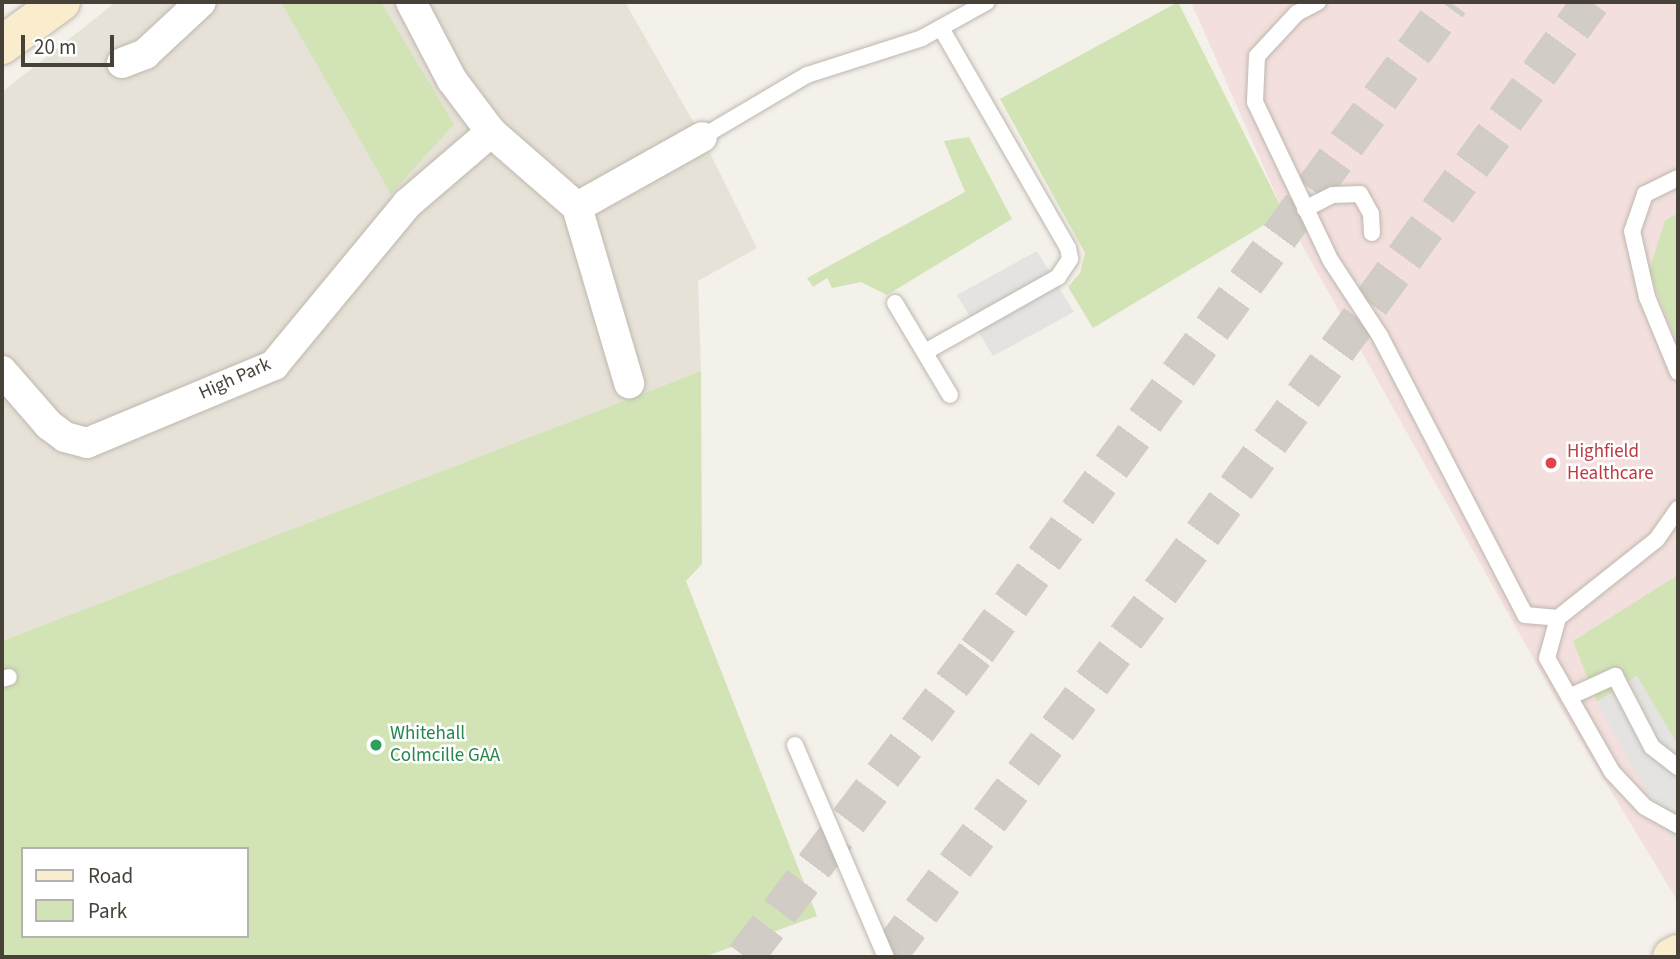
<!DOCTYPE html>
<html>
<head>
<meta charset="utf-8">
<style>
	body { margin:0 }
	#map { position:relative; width:1680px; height:959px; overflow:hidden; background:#f4f0ea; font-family:"Source Sans 3",sans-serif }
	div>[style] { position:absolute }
	.residential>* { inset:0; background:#e7e2d8 }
	.medical>* { inset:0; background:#f3e0de }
	.green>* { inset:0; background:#d2e4b6 }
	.parking>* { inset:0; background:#e5e3e1 }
	.highway-tunnel>* { height:38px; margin-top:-19px; transform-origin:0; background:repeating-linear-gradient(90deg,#d1cdc6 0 38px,transparent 0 57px) }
	.roads { filter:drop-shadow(0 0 2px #beb7ad) drop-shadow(0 0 2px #beb7ad) }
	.lane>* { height:16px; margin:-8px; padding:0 8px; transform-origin:8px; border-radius:8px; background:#fff }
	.street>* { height:30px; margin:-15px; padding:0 15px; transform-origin:15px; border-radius:15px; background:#fff }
	.secondary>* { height:38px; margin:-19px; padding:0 19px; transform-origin:19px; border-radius:19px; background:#faedcd }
	.dots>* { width:19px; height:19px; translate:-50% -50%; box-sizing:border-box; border:4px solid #fff; border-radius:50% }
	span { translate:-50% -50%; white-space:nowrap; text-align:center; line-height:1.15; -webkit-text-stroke:5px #fff; paint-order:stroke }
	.street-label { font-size:19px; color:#474138 }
	.health-label { font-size:19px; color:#be3a42 }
	.left { translate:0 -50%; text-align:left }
	.leisure-label { font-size:19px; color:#27864d }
	.frame { position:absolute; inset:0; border:4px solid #474138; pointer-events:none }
	.legend { position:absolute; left:21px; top:847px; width:228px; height:91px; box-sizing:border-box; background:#fff; border:2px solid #b5b3af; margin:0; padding:9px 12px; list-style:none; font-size:21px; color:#474138 }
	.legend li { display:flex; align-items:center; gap:14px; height:35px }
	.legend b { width:35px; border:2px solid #b5b3af }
	.scale { position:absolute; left:21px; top:35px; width:93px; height:32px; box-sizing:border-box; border:4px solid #474138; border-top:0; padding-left:9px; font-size:21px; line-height:24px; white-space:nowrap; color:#474138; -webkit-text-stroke:5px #fff; paint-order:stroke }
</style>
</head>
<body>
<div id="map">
	<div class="residential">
		<div style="clip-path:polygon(116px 2px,625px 2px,702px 137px,757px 248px,698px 281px,701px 371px,2px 641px,2px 92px)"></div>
	</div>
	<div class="medical">
		<div style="clip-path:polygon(1191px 2px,1678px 2px,1678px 902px,1564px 713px,1284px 213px)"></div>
	</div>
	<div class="green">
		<div style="clip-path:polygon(281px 2px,381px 2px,454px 124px,391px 194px)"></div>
		<div style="clip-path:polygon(1178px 2px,1284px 213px,1093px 328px,1068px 287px,1080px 273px,1085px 253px,1000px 99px)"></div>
		<div style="clip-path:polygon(969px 137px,1012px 219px,887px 295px,861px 282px,832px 288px,827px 278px,813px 287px,807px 278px,965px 192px,944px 141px)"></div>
		<div style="clip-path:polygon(1678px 213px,1678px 345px,1649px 271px,1665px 220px)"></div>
		<div style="clip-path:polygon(evenodd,701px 371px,702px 564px,686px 581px,817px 916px,704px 957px,2px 957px,2px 641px,701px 371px,23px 849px,247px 849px,247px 936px,23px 936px,23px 849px)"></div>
		<div style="clip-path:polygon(1678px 575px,1678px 745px,1676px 746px,1637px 676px,1597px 702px,1573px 641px)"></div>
	</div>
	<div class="parking">
		<div style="clip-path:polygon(1037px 251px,1074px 312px,993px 356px,957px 295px)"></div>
		<div style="clip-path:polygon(1637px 676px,1678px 745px,1678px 849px,1597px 702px)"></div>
	</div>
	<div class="highway-tunnel">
		<div style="left:745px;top:957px;width:384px;rotate:-52.8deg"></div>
		<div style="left:977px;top:651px;width:803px;rotate:-53.91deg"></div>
		<div style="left:887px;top:957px;width:471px;rotate:-53.2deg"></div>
		<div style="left:1169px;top:580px;width:716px;rotate:-53.87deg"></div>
	</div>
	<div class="roads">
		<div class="lane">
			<div style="left:1318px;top:2px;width:24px;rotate:152deg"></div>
			<div style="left:1297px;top:13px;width:59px;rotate:132.9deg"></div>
			<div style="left:1257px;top:56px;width:46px;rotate:92.5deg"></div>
			<div style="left:1255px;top:102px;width:176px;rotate:64.5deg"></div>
			<div style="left:1331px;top:261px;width:90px;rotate:56.8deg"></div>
			<div style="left:1380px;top:336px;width:314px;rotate:62.5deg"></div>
			<div style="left:1525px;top:615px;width:33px;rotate:5deg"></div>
			<div style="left:702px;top:137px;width:122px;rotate:-30.6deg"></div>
			<div style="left:807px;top:75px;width:121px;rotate:-17.8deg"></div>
			<div style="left:922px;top:38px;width:74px;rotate:-29deg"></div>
			<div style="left:1678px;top:178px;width:37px;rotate:154deg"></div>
			<div style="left:1645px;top:194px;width:39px;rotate:109deg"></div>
			<div style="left:1632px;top:231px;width:68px;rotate:77.2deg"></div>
			<div style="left:1647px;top:297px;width:81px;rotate:67.5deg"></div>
			<div style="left:1305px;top:209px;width:31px;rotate:-27deg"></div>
			<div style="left:1333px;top:195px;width:27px;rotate:-2deg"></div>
			<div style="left:1360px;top:194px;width:23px;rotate:61deg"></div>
			<div style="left:1371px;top:214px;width:19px;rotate:87deg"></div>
			<div style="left:895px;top:303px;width:107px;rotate:59.1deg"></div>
			<div style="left:925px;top:352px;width:153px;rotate:-29.4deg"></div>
			<div style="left:1058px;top:277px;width:22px;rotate:-56deg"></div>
			<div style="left:1070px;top:259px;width:11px;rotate:-100deg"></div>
			<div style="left:1068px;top:248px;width:254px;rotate:-120deg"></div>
			<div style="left:1678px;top:509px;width:38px;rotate:125deg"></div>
			<div style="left:1656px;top:540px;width:125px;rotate:141.5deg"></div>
			<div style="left:1558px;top:618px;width:41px;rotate:105.4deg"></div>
			<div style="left:1547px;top:658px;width:131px;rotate:60.3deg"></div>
			<div style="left:1612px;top:772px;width:48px;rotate:46.7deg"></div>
			<div style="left:1645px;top:807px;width:38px;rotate:29deg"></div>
			<div style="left:2px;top:679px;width:7px;rotate:-16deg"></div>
			<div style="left:1569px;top:697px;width:51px;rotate:-24.5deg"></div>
			<div style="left:1615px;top:676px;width:80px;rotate:62.5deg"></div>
			<div style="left:1652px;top:747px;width:33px;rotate:38deg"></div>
			<div style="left:795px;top:745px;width:231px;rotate:66.8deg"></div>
		</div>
		<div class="street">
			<div style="left:411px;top:2px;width:88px;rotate:62.3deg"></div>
			<div style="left:452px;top:80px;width:65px;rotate:53.1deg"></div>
			<div style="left:491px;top:132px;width:114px;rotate:41.1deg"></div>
			<div style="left:577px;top:207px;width:184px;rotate:73.5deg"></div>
			<div style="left:122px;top:63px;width:25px;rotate:-21deg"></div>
			<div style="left:145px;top:54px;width:76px;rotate:-42.9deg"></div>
			<div style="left:577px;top:207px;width:143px;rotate:-29.2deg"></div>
			<div style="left:2px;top:371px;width:72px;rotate:49deg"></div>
			<div style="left:49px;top:425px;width:20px;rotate:37deg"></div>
			<div style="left:65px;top:437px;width:23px;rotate:15deg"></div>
			<div style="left:87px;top:443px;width:203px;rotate:-22.6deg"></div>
			<div style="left:274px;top:365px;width:209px;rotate:-50.4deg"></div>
			<div style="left:407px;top:204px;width:111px;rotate:-40.6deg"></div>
		</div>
		<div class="secondary">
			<div style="left:2px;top:45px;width:73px;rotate:-36.1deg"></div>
			<div style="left:1672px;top:957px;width:7px;rotate:-27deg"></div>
		</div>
	</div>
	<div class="dots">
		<div style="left:1551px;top:463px;background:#e0444e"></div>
		<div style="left:376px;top:745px;background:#2e9e5b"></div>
	</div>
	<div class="street-label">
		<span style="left:235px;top:379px;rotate:-24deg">High Park</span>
	</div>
	<div class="health-label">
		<span class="left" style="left:1567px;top:463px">Highfield<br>Healthcare</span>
	</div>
	<div class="leisure-label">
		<span class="left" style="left:390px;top:745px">Whitehall<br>Colmcille GAA</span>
	</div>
	<div class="frame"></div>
	<ul class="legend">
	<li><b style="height:9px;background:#faedcd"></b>Road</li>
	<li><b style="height:19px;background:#d2e4b6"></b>Park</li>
	</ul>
	<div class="scale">20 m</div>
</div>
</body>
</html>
